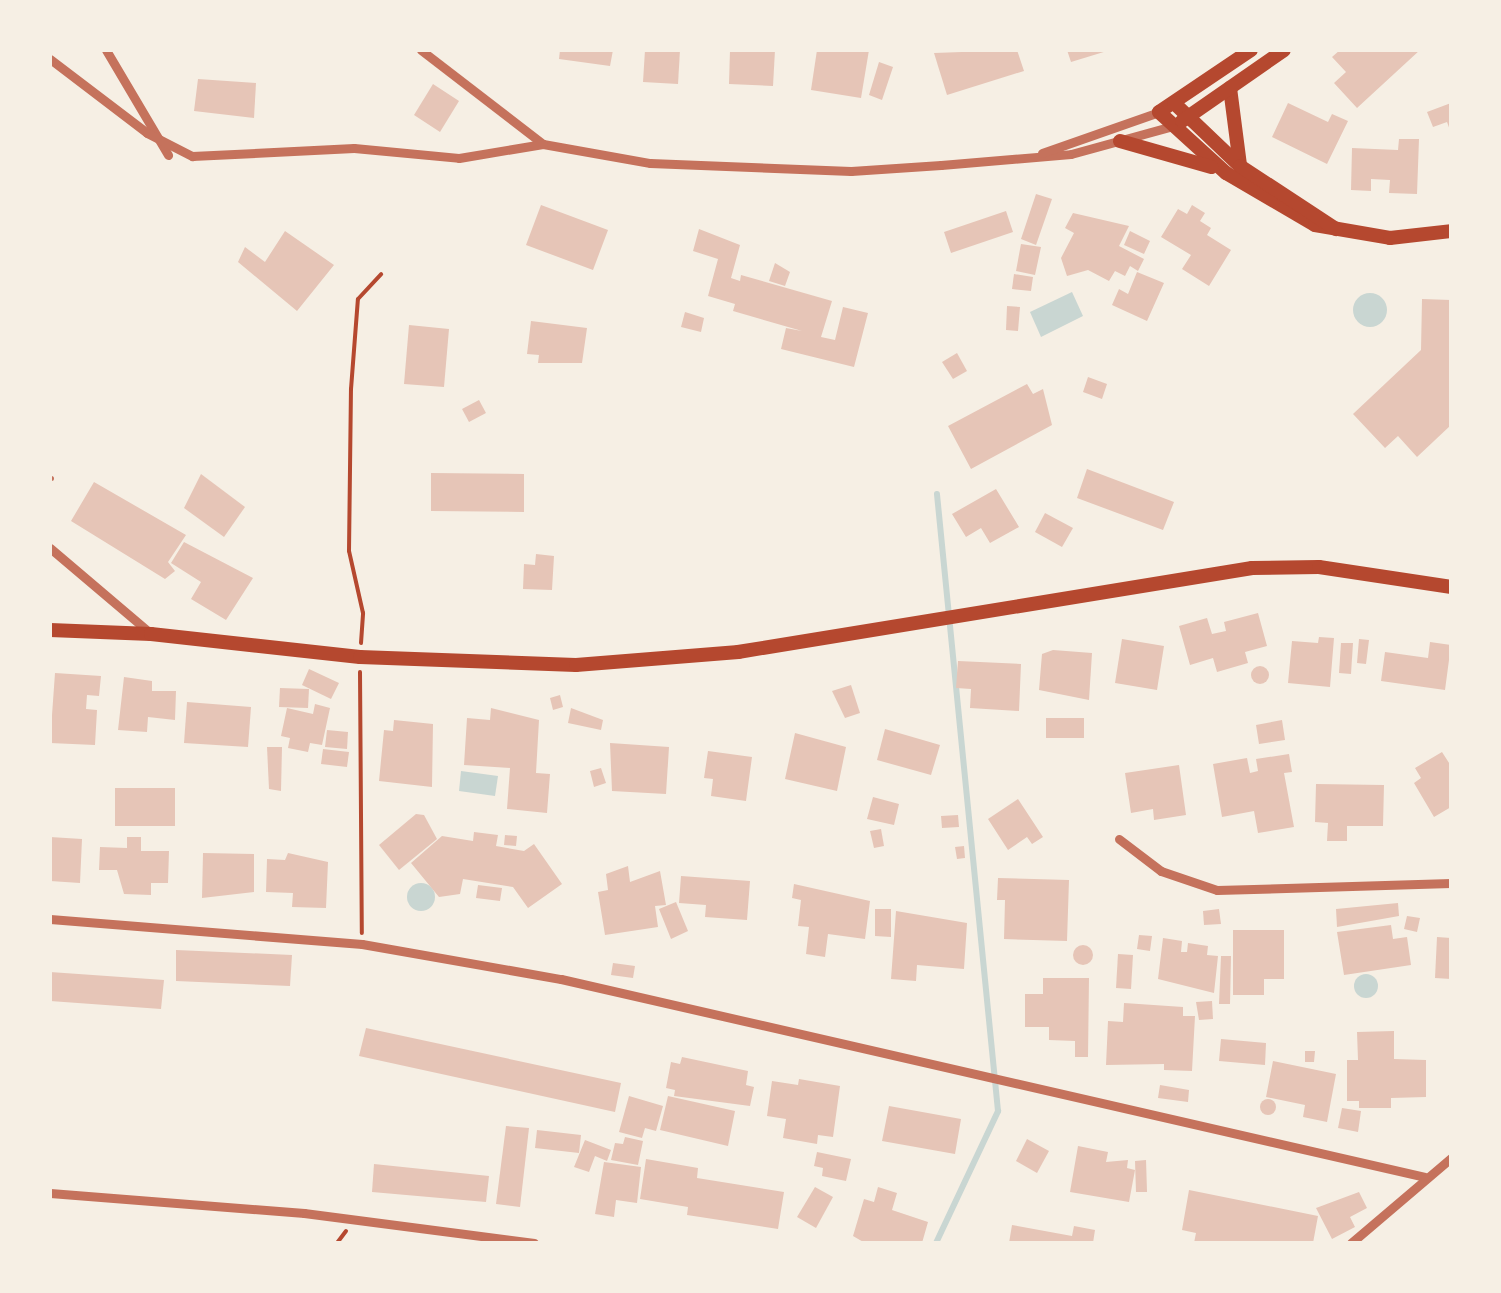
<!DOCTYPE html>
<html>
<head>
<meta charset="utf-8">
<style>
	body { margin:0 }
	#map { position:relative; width:1501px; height:1293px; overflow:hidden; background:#f6efe4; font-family:"Fira Sans",sans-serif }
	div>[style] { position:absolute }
	.water>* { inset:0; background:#c9d6d2 }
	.round { border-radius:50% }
	.stream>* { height:6px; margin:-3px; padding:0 3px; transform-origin:3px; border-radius:3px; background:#c9d6d2 }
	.building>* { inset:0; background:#e6c5b7 }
	.path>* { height:4px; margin:-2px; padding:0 2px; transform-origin:2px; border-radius:2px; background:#b5482f }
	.service>* { height:5px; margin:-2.5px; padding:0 2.5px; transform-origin:2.5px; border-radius:2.5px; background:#c5725c }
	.minor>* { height:9px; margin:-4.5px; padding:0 4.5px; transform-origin:4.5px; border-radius:4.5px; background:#c5725c }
	.secondary>* { height:14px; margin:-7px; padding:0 7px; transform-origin:7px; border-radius:7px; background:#b5482f }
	span { translate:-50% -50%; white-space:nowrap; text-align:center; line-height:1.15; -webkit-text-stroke:8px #f6efe4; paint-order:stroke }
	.frame { position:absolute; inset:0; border:52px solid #f6efe4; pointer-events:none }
</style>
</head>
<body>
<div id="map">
	<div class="water">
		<div style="clip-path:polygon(1072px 292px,1083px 316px,1041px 337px,1030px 312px)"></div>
		<div class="round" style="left:1353px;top:293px;width:34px;height:34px"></div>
		<div style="clip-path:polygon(461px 771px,498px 776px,495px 796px,459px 791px)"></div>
		<div class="round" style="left:407px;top:883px;width:28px;height:28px"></div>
		<div class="round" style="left:1354px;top:974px;width:24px;height:24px"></div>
	</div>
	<div class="stream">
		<div style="left:936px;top:1243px;width:146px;rotate:-64.8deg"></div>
		<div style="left:998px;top:1111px;width:620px;rotate:-95.65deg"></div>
	</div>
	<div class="building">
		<div style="clip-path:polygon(560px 50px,613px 50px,610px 66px,559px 59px)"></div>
		<div style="clip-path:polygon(645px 50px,680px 50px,678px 84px,643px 82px)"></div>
		<div style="clip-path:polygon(730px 50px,775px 50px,773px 86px,729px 84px)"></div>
		<div style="clip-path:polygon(817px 50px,869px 50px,861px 98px,811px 90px)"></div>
		<div style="clip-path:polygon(1017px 50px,1024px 71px,947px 95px,934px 53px)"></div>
		<div style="clip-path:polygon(1067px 50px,1107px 50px,1107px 51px,1071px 62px)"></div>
		<div style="clip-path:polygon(1340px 50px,1420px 50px,1357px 108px,1334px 83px,1346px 72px,1332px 57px)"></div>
		<div style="clip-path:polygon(879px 62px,893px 67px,882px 100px,869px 95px)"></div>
		<div style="clip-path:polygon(198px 79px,256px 83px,254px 118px,194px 111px)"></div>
		<div style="clip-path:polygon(433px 84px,459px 101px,440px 132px,414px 115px)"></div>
		<div style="clip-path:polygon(1288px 103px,1328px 122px,1332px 114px,1348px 121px,1327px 164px,1272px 137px)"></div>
		<div style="clip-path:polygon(1451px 103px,1451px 133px,1447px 122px,1433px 127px,1427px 112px)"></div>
		<div style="clip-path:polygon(1399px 139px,1419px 139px,1417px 194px,1389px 193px,1390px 180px,1371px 179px,1371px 191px,1351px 190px,1352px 148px,1398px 150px)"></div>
		<div style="clip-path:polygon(1036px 194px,1052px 199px,1036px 245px,1021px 239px)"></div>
		<div style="clip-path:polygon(541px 205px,608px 230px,593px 270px,526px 245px)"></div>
		<div style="clip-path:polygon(1192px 205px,1205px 213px,1200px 221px,1211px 228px,1207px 235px,1231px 250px,1209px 286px,1182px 269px,1191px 255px,1161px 237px,1178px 209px,1187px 214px)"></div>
		<div style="clip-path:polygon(1006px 211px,1013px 232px,951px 253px,944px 232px)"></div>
		<div style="clip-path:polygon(1073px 213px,1129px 226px,1119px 246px,1144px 259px,1138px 271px,1130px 266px,1125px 276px,1115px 271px,1109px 281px,1088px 270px,1067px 276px,1061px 258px,1074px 233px,1065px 228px)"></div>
		<div style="clip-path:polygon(699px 229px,740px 245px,731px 278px,740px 281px,741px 275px,832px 301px,821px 337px,835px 340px,843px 307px,868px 313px,854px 367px,781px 349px,786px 328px,802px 331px,733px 311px,735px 304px,708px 296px,718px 259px,693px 251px)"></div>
		<div style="clip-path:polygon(285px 231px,334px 265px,297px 311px,238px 262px,245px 247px,265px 262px)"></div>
		<div style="clip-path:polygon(1130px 231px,1150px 241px,1144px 254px,1124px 245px)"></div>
		<div style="clip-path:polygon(1021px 244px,1041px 247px,1035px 275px,1016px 271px)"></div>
		<div style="clip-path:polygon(775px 263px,790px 272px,785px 286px,769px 281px)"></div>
		<div style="clip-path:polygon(1137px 272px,1164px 283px,1147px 321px,1112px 305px,1119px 289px,1128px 294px)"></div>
		<div style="clip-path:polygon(1014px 274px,1033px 277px,1031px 291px,1012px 289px)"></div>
		<div style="clip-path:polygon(1422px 299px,1451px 300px,1451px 425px,1417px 457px,1398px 436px,1385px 448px,1353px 414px,1421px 350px)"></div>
		<div style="clip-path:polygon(1007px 306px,1020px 307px,1018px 331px,1006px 330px)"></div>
		<div style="clip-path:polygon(685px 312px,704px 318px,701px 332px,681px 327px)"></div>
		<div style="clip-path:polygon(531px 321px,587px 328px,582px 363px,538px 363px,539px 355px,527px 354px)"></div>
		<div style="clip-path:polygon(409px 325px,449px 329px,444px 387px,404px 384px)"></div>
		<div style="clip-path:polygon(957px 353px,967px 371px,953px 379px,942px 362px)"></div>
		<div style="clip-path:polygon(1088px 377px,1107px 384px,1102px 399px,1083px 392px)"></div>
		<div style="clip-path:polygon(1027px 384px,1033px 394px,1043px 389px,1052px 425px,971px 469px,948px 426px)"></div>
		<div style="clip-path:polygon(479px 400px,486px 413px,469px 422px,462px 409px)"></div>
		<div style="clip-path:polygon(1087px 469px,1174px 502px,1163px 530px,1077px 498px)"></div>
		<div style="clip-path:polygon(431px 473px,524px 474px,524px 512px,431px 511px)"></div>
		<div style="clip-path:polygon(201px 474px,245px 507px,224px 537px,184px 508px)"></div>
		<div style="clip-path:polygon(94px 482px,186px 535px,168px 562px,175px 571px,165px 579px,71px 521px)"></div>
		<div style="clip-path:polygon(996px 489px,1019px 527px,990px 543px,981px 528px,966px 537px,952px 514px)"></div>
		<div style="clip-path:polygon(1045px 513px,1073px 528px,1062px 547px,1035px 532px)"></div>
		<div style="clip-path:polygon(184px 542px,253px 578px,226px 620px,191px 599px,201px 582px,171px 563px)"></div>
		<div style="clip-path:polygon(536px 554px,554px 556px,552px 590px,523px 589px,524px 564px,535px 565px)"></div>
		<div style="clip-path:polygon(1258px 613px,1267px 646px,1245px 652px,1248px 663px,1217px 672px,1213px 658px,1190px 665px,1179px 626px,1207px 618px,1212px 634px,1226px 631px,1224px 622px)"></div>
		<div style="clip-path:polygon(1319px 637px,1334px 638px,1330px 687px,1288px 683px,1292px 641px,1318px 643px)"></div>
		<div style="clip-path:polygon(1122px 639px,1164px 646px,1157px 690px,1115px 683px)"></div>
		<div style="clip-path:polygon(1359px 639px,1369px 640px,1366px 664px,1357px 663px)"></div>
		<div style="clip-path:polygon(1430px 642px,1451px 645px,1445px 690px,1381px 681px,1385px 652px,1428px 658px)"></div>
		<div style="clip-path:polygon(1341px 643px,1353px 643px,1351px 674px,1339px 673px)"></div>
		<div style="clip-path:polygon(1053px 650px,1092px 653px,1089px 700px,1039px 690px,1042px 654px)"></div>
		<div style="clip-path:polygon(958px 661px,1021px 664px,1019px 711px,970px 708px,971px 689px,956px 688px)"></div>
		<div class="round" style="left:1251px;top:666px;width:18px;height:18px"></div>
		<div style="clip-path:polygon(309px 669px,339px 683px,331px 699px,302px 685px)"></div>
		<div style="clip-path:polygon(55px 673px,101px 676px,99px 696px,87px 695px,86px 709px,97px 710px,95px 745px,50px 743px)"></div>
		<div style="clip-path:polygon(124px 677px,152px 681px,152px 691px,176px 691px,175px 720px,148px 717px,147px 732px,118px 730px)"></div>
		<div style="clip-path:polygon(851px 685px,860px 713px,845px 718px,832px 691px)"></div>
		<div style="clip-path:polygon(280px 688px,309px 689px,308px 708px,279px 707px)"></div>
		<div style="clip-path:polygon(560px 695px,563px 707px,553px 710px,550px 698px)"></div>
		<div style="clip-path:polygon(187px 702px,251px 707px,248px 747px,184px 743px)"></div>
		<div style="clip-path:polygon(315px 704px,330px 708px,322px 745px,310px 743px,308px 752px,288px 748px,290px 738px,281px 736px,287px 708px,313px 714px)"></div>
		<div style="clip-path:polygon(491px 708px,539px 720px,536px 773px,550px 774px,547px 813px,507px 809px,510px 768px,464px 765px,467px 718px,490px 720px)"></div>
		<div style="clip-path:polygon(571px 708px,603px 720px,601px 730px,568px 723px)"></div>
		<div style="clip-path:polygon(1046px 718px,1084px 718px,1084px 738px,1046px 738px)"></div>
		<div style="clip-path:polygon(394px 720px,433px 724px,432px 787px,379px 781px,384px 730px,393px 731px)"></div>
		<div style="clip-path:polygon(1282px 720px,1285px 740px,1259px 744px,1256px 725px)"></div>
		<div style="clip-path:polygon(885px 729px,940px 745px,931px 775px,877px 760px)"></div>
		<div style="clip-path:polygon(327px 730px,348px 732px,347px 749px,325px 747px)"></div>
		<div style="clip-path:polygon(795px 733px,846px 747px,837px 791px,785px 779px)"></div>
		<div style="clip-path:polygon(610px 743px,669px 747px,666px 794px,612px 791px)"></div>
		<div style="clip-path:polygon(267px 747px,282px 747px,281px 791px,269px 789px)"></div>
		<div style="clip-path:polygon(323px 749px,349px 752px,347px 767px,321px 764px)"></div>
		<div style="clip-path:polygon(708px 751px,752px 757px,746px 801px,711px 796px,713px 779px,704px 778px)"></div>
		<div style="clip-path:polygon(1442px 752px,1451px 766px,1451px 807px,1434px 817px,1414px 783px,1421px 778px,1415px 768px)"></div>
		<div style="clip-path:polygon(1289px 754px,1292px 772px,1284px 773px,1294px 827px,1258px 833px,1254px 811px,1222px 817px,1213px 764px,1247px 758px,1250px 773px,1258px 771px,1256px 759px)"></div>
		<div style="clip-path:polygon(1179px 765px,1186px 815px,1154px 820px,1153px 809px,1131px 813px,1125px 773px)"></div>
		<div style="clip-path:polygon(601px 768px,606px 783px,594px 787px,590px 771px)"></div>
		<div style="clip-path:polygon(1316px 784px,1384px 785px,1383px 826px,1347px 826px,1347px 841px,1327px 841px,1328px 823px,1315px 822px)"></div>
		<div style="clip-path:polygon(115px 788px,175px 788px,175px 826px,115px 826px)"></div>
		<div style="clip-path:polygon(873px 797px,899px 804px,894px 825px,867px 819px)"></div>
		<div style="clip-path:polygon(1018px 799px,1043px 837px,1032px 844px,1027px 837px,1008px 850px,988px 819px)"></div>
		<div style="clip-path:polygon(416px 814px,424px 815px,437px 839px,399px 870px,379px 845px)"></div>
		<div style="clip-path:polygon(958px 815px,959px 827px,942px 828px,941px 816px)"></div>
		<div style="clip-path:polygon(881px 829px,884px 846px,874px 848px,870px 831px)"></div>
		<div style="clip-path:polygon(474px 832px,498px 835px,496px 846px,524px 851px,534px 844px,562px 884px,528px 908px,513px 887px,463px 879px,460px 894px,439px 897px,411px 863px,442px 836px,473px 841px)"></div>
		<div style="clip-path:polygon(505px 835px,517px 836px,516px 846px,504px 845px)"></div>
		<div style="clip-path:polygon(50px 837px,82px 839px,80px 883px,50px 881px)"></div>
		<div style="clip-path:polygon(127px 837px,141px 837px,141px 851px,169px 851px,168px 883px,151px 883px,151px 895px,124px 894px,117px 870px,99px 870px,100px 847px,127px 848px)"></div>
		<div style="clip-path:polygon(964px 846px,965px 858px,957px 859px,955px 847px)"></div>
		<div style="clip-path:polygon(203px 853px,254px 854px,254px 892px,202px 898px)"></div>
		<div style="clip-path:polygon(288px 853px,328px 862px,326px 908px,292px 907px,293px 893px,266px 892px,267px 859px,285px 860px)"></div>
		<div style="clip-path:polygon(628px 866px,630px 882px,660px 871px,666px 905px,655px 906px,658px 927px,605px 935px,598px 892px,608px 890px,606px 874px)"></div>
		<div style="clip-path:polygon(681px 876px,750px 881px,747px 920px,705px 917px,706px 905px,679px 903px)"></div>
		<div style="clip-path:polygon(998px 878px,1069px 880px,1067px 941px,1004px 939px,1005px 900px,997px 900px)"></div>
		<div style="clip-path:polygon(794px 884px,870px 901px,865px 939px,828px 934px,825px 957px,806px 954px,809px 927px,798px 926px,801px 900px,792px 898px)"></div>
		<div style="clip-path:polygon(478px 885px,502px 888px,500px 901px,476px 898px)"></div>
		<div style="clip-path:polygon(676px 902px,688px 931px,671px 939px,659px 909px)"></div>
		<div style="clip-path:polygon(1398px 903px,1399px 916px,1337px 927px,1336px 909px)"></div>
		<div style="clip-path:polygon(875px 909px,891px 909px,891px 937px,875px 936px)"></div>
		<div style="clip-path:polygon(1219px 909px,1221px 924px,1204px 925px,1203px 911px)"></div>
		<div style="clip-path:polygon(896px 911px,967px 923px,964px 969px,917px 965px,916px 981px,891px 979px)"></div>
		<div style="clip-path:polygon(1407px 916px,1420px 918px,1417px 932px,1404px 929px)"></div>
		<div style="clip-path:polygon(1391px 925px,1393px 939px,1407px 937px,1411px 965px,1344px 975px,1337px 932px)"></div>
		<div style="clip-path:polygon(1233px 930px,1284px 930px,1284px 979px,1264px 979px,1264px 995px,1233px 995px)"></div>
		<div style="clip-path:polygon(1139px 935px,1152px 936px,1150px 951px,1137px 949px)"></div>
		<div style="clip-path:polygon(1437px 937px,1451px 938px,1451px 979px,1435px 978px)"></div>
		<div style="clip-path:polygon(1163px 938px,1182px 941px,1181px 952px,1187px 952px,1188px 943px,1208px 946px,1207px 955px,1218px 956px,1214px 993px,1158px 979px)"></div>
		<div class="round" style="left:1073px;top:945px;width:20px;height:20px"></div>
		<div style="clip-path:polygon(176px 950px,292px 955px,290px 986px,176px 981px)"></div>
		<div style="clip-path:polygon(1118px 954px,1133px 955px,1131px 989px,1116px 988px)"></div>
		<div style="clip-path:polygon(1221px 956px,1231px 956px,1230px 1004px,1219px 1004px)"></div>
		<div style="clip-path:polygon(613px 963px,635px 966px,633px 978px,611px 975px)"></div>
		<div style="clip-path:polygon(50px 972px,164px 980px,161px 1009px,50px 1001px)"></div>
		<div style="clip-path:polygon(1043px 978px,1089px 978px,1088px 1057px,1075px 1057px,1075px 1041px,1049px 1040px,1049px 1027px,1025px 1027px,1025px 994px,1043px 994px)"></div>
		<div style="clip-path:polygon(1212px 1001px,1213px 1019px,1199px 1020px,1196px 1002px)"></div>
		<div style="clip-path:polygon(1124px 1003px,1183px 1007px,1183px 1016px,1195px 1016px,1192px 1071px,1164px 1070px,1164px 1064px,1106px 1065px,1108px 1021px,1123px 1022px)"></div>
		<div style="clip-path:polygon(366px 1028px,621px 1083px,615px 1112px,359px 1056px)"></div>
		<div style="clip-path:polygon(1394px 1031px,1394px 1059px,1426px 1060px,1426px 1097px,1391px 1098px,1391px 1108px,1359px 1108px,1359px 1101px,1347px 1101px,1347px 1060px,1358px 1060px,1357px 1032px)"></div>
		<div style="clip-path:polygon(1221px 1039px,1266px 1043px,1265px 1065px,1219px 1061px)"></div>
		<div style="clip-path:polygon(1305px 1051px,1315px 1051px,1314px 1062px,1305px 1062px)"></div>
		<div style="clip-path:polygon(682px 1057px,748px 1071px,746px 1085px,754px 1087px,750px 1106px,674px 1096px,675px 1090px,666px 1088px,671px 1062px,680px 1064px)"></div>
		<div style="clip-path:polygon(1273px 1061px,1336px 1074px,1327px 1122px,1303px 1117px,1305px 1105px,1266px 1097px)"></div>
		<div style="clip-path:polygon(799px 1079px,840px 1086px,833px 1137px,818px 1135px,817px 1144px,783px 1138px,786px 1119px,767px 1116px,772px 1081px,798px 1085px)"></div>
		<div style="clip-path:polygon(1160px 1085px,1189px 1090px,1188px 1102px,1158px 1098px)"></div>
		<div style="clip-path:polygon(629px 1096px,663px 1106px,656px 1131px,645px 1128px,642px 1138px,619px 1132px)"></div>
		<div style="clip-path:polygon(668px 1096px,735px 1111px,728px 1146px,660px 1130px)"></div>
		<div class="round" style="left:1260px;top:1099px;width:16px;height:16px"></div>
		<div style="clip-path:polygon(889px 1106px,961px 1119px,955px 1154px,882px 1141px)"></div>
		<div style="clip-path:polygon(1342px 1108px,1361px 1111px,1358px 1132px,1338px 1128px)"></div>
		<div style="clip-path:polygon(506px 1126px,529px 1128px,520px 1207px,496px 1204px)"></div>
		<div style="clip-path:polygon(537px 1130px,581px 1135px,579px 1153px,535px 1148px)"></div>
		<div style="clip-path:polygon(625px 1137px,643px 1141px,638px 1165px,611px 1160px,615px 1143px,623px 1144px)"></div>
		<div style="clip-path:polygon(1027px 1139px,1049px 1151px,1037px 1173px,1016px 1161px)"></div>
		<div style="clip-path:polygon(585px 1140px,611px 1150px,607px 1161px,595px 1156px,589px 1172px,574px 1167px)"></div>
		<div style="clip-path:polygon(1078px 1146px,1108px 1152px,1106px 1162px,1128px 1160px,1127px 1168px,1135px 1170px,1129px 1202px,1070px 1192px)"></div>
		<div style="clip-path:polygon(817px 1152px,851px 1159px,846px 1181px,822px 1176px,823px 1168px,814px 1166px)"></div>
		<div style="clip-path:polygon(646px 1159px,698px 1168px,697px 1178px,784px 1192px,778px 1229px,687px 1215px,688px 1207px,640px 1199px)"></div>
		<div style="clip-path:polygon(1146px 1160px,1147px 1192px,1136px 1192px,1135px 1161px)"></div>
		<div style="clip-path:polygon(604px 1162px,641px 1167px,637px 1203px,616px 1200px,614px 1217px,595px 1214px)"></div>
		<div style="clip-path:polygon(374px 1164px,489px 1176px,486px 1202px,372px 1192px)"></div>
		<div style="clip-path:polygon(815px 1187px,833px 1197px,816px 1228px,797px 1217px)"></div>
		<div style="clip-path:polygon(878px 1187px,897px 1193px,892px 1210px,928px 1222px,922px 1243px,865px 1243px,853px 1236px,864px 1199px,874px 1202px)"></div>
		<div style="clip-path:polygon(1189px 1190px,1318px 1216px,1313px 1243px,1194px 1243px,1196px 1233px,1182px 1230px)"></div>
		<div style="clip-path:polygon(1359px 1192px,1367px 1208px,1350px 1217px,1355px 1227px,1332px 1239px,1316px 1208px)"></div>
		<div style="clip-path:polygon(1012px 1225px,1072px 1236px,1074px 1226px,1095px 1230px,1093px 1243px,1009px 1243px)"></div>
	</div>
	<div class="path">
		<div style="left:361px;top:643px;width:30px;rotate:-86deg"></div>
		<div style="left:363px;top:613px;width:64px;rotate:-102.7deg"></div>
		<div style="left:349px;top:551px;width:162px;rotate:-89.3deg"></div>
		<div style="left:351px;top:389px;width:90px;rotate:-85.6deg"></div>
		<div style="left:358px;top:299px;width:34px;rotate:-47deg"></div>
		<div style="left:360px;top:672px;width:261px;rotate:89.6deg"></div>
		<div style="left:337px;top:1243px;width:15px;rotate:-53deg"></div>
	</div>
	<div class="service">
		<div style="left:50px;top:478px;width:1px"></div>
	</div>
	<div class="minor">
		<div style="left:106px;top:50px;width:122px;rotate:59.4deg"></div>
		<div style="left:421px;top:50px;width:154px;rotate:37.6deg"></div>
		<div style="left:543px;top:144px;width:109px;rotate:10.1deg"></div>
		<div style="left:650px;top:163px;width:201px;rotate:2.3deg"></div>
		<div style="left:851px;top:171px;width:90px;rotate:-3.8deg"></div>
		<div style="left:941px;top:165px;width:130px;rotate:-4.8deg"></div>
		<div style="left:1071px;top:154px;width:106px;rotate:-15.4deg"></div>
		<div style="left:50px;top:59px;width:122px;rotate:37.3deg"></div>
		<div style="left:147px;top:133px;width:51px;rotate:27.1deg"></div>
		<div style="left:192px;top:156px;width:162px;rotate:-2.8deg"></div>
		<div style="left:354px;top:148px;width:105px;rotate:5.4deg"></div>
		<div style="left:459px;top:158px;width:85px;rotate:-9.5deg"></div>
		<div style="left:1042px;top:153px;width:124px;rotate:-19.3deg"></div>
		<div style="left:50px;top:548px;width:130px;rotate:40.3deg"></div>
		<div style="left:1119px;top:839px;width:53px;rotate:37.3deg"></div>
		<div style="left:1161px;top:871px;width:59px;rotate:18.7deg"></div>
		<div style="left:1217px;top:890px;width:234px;rotate:-1.7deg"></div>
		<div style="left:50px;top:919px;width:313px;rotate:4.6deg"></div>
		<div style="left:362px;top:944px;width:202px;rotate:10deg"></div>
		<div style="left:561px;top:979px;width:886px;rotate:12.91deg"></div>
		<div style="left:50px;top:1193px;width:255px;rotate:4.5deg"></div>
		<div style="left:304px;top:1213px;width:232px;rotate:7.4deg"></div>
		<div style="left:1351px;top:1243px;width:131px;rotate:-40.4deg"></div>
	</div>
	<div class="secondary">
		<div style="left:1251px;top:50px;width:111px;rotate:146deg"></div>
		<div style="left:1159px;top:112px;width:91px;rotate:42.3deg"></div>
		<div style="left:1226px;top:173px;width:103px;rotate:30.3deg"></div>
		<div style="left:1315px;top:225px;width:76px;rotate:9.8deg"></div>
		<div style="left:1390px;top:238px;width:61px;rotate:-6.5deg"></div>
		<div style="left:1230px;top:88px;width:78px;rotate:82.6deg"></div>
		<div style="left:1174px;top:103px;width:91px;rotate:43.7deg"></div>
		<div style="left:1240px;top:166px;width:115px;rotate:33.3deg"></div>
		<div style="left:1182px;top:121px;width:124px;rotate:-34.8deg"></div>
		<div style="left:1120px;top:141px;width:95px;rotate:15.9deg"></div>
		<div style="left:50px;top:630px;width:101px;rotate:2.3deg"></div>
		<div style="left:151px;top:634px;width:210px;rotate:6.3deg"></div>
		<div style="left:360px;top:657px;width:216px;rotate:2.1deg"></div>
		<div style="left:576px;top:665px;width:163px;rotate:-4.6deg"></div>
		<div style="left:738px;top:652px;width:521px;rotate:-9.28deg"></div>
		<div style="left:1252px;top:568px;width:67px;rotate:-0.9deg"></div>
		<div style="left:1319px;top:567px;width:134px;rotate:8.6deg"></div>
	</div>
	<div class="frame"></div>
</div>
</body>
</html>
